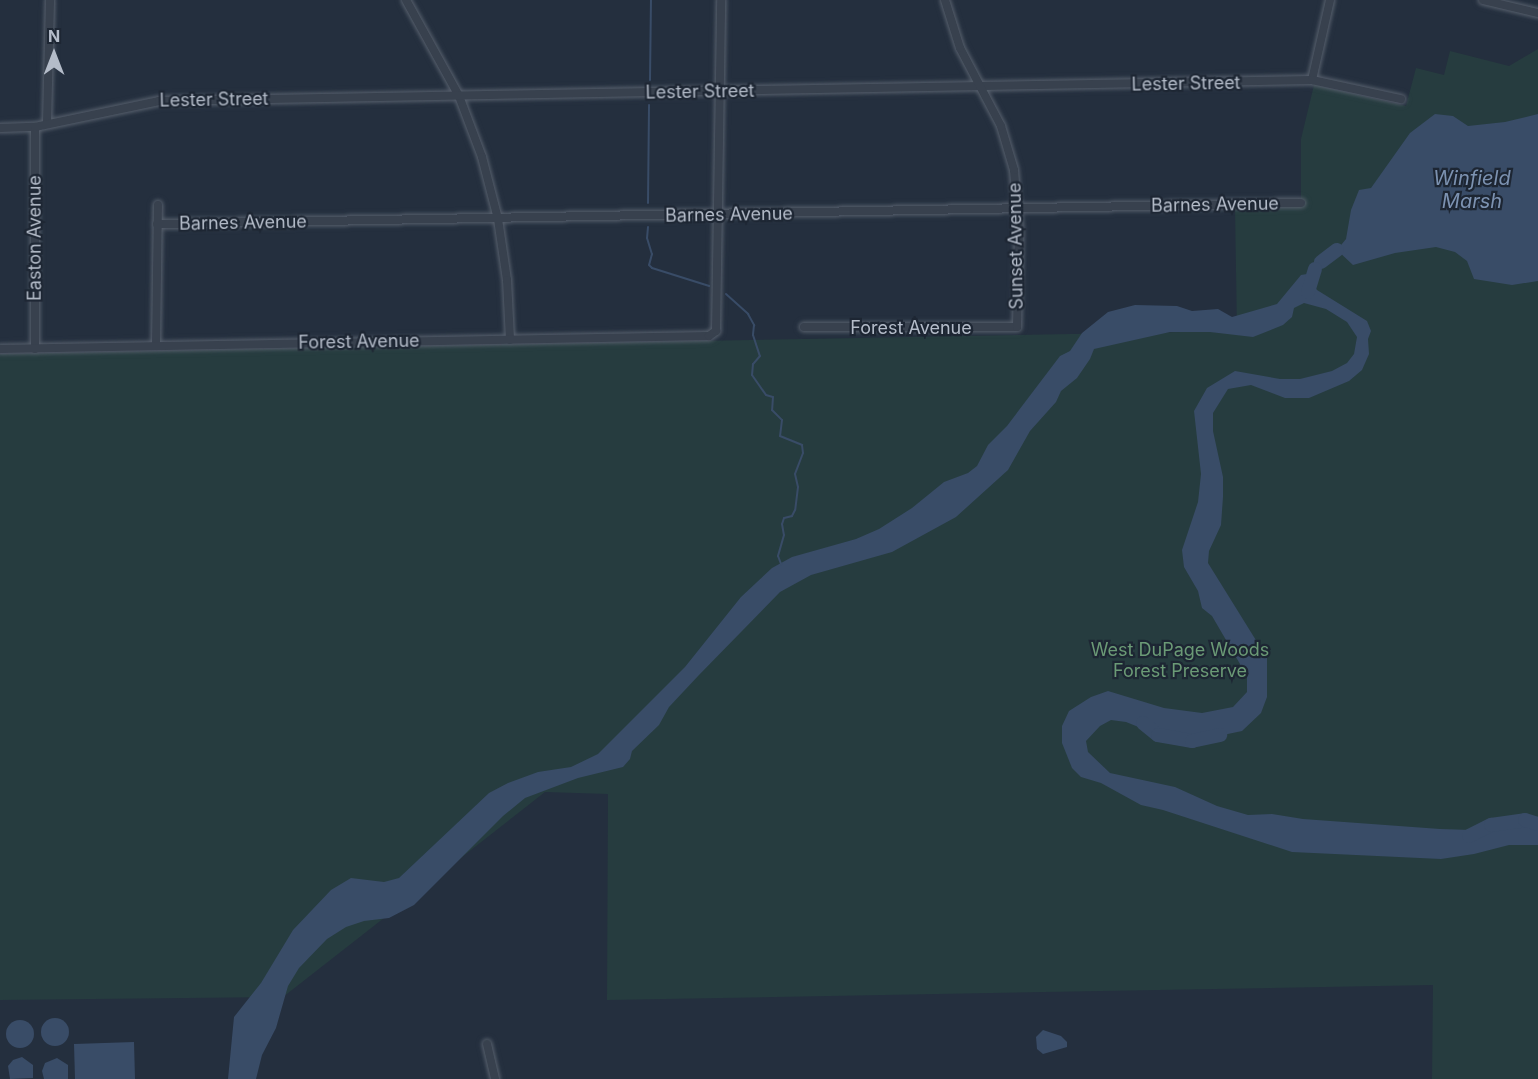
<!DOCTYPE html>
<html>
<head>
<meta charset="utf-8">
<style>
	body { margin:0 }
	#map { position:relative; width:1538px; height:1079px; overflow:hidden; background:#242f3e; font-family:Inter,sans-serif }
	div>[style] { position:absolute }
	.green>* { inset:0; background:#263c3f }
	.water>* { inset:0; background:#394c67 }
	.round { border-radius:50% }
	.stream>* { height:2px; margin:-1px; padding:0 1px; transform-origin:1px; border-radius:1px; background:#394c67 }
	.river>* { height:14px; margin:-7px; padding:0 7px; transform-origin:7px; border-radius:7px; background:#394c67 }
	.roads { filter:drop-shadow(0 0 2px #565f6c) drop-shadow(0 0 2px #565f6c) }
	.street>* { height:8px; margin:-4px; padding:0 4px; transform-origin:4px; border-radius:4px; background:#38414e }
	span { translate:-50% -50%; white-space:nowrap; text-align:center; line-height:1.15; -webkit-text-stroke:4.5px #1d2633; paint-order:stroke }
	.street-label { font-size:18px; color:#b4bcc9 }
	.park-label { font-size:18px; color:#6b9a76 }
	.water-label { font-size:20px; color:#7c92b1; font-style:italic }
	.north { position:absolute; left:24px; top:24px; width:60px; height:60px; -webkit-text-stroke:4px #1d2633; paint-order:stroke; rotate:0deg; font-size:16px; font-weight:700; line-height:24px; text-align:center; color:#b4bcc9 }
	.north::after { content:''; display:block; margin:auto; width:21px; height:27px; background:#b4bcc9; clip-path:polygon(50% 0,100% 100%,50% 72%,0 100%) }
</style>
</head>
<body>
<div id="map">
	<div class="green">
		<div style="clip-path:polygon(1538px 49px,1538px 1079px,1432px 1079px,1433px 985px,607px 1000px,608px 794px,545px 792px,283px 997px,0 1000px,0 354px,1237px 331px,1235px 209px,1301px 207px,1301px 139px,1314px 85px,1406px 106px,1416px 68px,1444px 75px,1450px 51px,1509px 66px)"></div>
	</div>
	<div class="water">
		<div style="clip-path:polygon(1435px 114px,1453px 116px,1468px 126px,1505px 122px,1538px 114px,1538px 281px,1512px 285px,1474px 279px,1467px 261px,1455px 252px,1436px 247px,1395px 253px,1353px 265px,1337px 250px,1346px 239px,1351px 210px,1359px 190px,1371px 188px,1410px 133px)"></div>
		<div style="clip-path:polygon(1307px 274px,1317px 290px,1367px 321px,1371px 331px,1368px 339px,1369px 354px,1362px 370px,1349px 381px,1309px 398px,1285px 398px,1251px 385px,1228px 389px,1213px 413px,1213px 431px,1223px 477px,1223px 497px,1221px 525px,1209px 551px,1208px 563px,1267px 658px,1267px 697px,1261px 713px,1242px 731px,1204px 739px,1156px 734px,1126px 722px,1111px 720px,1100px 726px,1086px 741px,1088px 752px,1110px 773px,1175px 787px,1217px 806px,1248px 815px,1272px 814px,1303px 819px,1440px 829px,1471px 830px,1536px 822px,1538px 822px,1538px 845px,1509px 845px,1474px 854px,1441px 859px,1292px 852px,1163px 810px,1141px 805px,1101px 783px,1081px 777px,1072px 768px,1062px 743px,1062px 726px,1069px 711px,1091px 697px,1108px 691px,1164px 708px,1202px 713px,1233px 707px,1247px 692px,1247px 676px,1212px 616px,1202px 608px,1198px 591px,1184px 567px,1182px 550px,1198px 502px,1201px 474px,1194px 411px,1207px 388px,1235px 371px,1280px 379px,1300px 379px,1332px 371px,1347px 363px,1354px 354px,1357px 337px,1347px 322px,1326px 309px,1304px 303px,1294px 308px,1292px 317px,1283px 325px,1253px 337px,1210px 332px,1170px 332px,1094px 349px,1090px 359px,1077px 378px,1061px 391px,1056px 402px,1030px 431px,1008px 470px,956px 517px,892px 552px,811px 575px,780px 592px,699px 675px,669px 707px,659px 725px,632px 751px,630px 759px,623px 767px,578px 778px,525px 798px,503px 816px,414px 905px,389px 918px,364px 921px,346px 927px,327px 939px,299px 968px,288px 986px,276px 1028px,262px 1055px,256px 1079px,228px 1079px,234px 1017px,261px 983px,293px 930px,331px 890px,351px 878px,384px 882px,399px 878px,489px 793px,508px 783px,538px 772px,571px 767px,598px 754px,685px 667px,741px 597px,772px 568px,792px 557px,856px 539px,879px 529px,912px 508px,944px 482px,968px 473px,977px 466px,988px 445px,1007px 426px,1060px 356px,1070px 351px,1082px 333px,1108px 312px,1135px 305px,1177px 306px,1192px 311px,1218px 309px,1232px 317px,1277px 304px,1301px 275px)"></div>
		<div class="round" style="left:41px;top:1018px;width:28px;height:28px"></div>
		<div class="round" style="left:6px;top:1020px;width:28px;height:28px"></div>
		<div style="clip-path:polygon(1043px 1030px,1061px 1036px,1067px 1042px,1067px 1047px,1043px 1054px,1037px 1049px,1036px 1037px)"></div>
		<div style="clip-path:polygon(134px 1042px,135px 1079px,75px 1079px,74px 1044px)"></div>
		<div style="clip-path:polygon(22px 1057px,33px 1065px,33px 1078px,10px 1079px,8px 1066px,13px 1060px)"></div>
		<div style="clip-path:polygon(57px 1058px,68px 1065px,68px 1079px,44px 1079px,42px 1071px,45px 1063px)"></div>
	</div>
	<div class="stream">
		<div style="left:650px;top:80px;width:80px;rotate:-89.3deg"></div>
		<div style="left:648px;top:203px;width:98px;rotate:-89.4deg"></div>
		<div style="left:648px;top:227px;width:11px;rotate:95deg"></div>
		<div style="left:647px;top:238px;width:17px;rotate:73deg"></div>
		<div style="left:652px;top:254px;width:11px;rotate:105deg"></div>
		<div style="left:649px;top:265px;width:4px;rotate:45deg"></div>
		<div style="left:652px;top:268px;width:60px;rotate:17.5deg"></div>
		<div style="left:726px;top:294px;width:30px;rotate:42deg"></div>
		<div style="left:748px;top:314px;width:13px;rotate:61deg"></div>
		<div style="left:754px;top:325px;width:10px;rotate:96deg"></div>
		<div style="left:753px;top:335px;width:22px;rotate:72deg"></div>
		<div style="left:760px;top:356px;width:11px;rotate:131deg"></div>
		<div style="left:753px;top:364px;width:11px;rotate:95deg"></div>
		<div style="left:752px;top:375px;width:24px;rotate:55deg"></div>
		<div style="left:766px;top:395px;width:7px;rotate:16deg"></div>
		<div style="left:773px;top:397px;width:13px;rotate:94deg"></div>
		<div style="left:772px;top:410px;width:14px;rotate:45deg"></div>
		<div style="left:782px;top:420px;width:16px;rotate:97deg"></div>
		<div style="left:780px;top:436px;width:24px;rotate:22deg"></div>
		<div style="left:802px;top:445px;width:8px;rotate:83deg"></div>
		<div style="left:803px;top:453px;width:22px;rotate:111deg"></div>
		<div style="left:795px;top:474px;width:13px;rotate:77deg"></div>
		<div style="left:798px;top:487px;width:23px;rotate:97deg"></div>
		<div style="left:795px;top:510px;width:7px;rotate:117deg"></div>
		<div style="left:792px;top:516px;width:8px;rotate:166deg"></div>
		<div style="left:784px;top:518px;width:6px;rotate:108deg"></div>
		<div style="left:782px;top:524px;width:11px;rotate:80deg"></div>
		<div style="left:784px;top:535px;width:22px;rotate:106deg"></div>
		<div style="left:778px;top:556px;width:9px;rotate:69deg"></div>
	</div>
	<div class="river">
		<div style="left:1321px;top:262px;width:20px;rotate:-37deg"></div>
		<div style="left:1308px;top:292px;width:24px;rotate:-73deg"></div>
		<div style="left:1143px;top:723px;width:19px;rotate:39deg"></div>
		<div style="left:1158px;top:735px;width:35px;rotate:10deg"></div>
		<div style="left:1192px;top:741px;width:29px;rotate:-12deg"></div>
		<div style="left:1469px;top:836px;width:25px;rotate:-27deg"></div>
		<div style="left:1491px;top:825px;width:34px;rotate:-8deg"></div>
		<div style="left:1525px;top:820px;width:14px;rotate:17deg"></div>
	</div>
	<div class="roads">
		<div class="street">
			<div style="left:406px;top:0;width:110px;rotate:61.1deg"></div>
			<div style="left:459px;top:96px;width:65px;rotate:69.3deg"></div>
			<div style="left:482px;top:157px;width:64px;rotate:75.5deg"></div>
			<div style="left:498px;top:219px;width:62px;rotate:81.6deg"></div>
			<div style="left:507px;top:280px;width:60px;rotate:87.1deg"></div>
			<div style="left:1483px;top:0;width:57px;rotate:13.3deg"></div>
			<div style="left:1312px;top:80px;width:82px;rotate:-77.3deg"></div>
			<div style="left:47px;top:123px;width:123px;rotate:-88.6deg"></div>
			<div style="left:35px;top:127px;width:222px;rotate:90deg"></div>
			<div style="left:0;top:128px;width:35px;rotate:-2deg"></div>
			<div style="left:35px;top:127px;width:127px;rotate:-11.8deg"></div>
			<div style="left:159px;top:101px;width:1153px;rotate:-1.04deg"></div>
			<div style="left:1312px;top:80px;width:91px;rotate:12.1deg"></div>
			<div style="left:157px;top:224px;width:1144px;rotate:-1.05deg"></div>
			<div style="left:804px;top:327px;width:213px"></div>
			<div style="left:1017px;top:327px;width:96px;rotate:-88.8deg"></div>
			<div style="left:1019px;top:231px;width:61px;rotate:-94.7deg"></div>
			<div style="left:1014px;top:170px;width:46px;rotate:-106.5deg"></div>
			<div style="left:1001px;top:126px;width:88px;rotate:-117.7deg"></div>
			<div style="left:960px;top:48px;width:50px;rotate:-107.4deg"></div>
			<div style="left:156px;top:345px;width:140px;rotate:-89.2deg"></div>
			<div style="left:0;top:349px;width:709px;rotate:-1.05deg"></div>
			<div style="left:709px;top:336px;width:9px;rotate:-36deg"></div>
			<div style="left:716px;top:331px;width:331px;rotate:-89.1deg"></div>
			<div style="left:487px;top:1044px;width:36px;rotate:77deg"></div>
		</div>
	</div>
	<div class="street-label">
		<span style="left:1186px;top:84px;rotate:-1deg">Lester Street</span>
		<span style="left:700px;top:92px;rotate:-1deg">Lester Street</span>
		<span style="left:214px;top:100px;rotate:-1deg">Lester Street</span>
		<span style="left:1215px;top:205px;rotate:-1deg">Barnes Avenue</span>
		<span style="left:729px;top:215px;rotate:-1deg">Barnes Avenue</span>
		<span style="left:243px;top:223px;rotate:-1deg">Barnes Avenue</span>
		<span style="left:35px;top:238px;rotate:-90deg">Easton Avenue</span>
		<span style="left:1016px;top:246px;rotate:-91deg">Sunset Avenue</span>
		<span style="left:911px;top:328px">Forest Avenue</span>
		<span style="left:359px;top:342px;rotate:-1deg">Forest Avenue</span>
	</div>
	<div class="park-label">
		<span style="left:1180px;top:661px">West DuPage Woods<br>Forest Preserve</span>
	</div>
	<div class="water-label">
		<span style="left:1472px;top:190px">Winfield<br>Marsh</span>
	</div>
	<div class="north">N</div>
</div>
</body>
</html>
